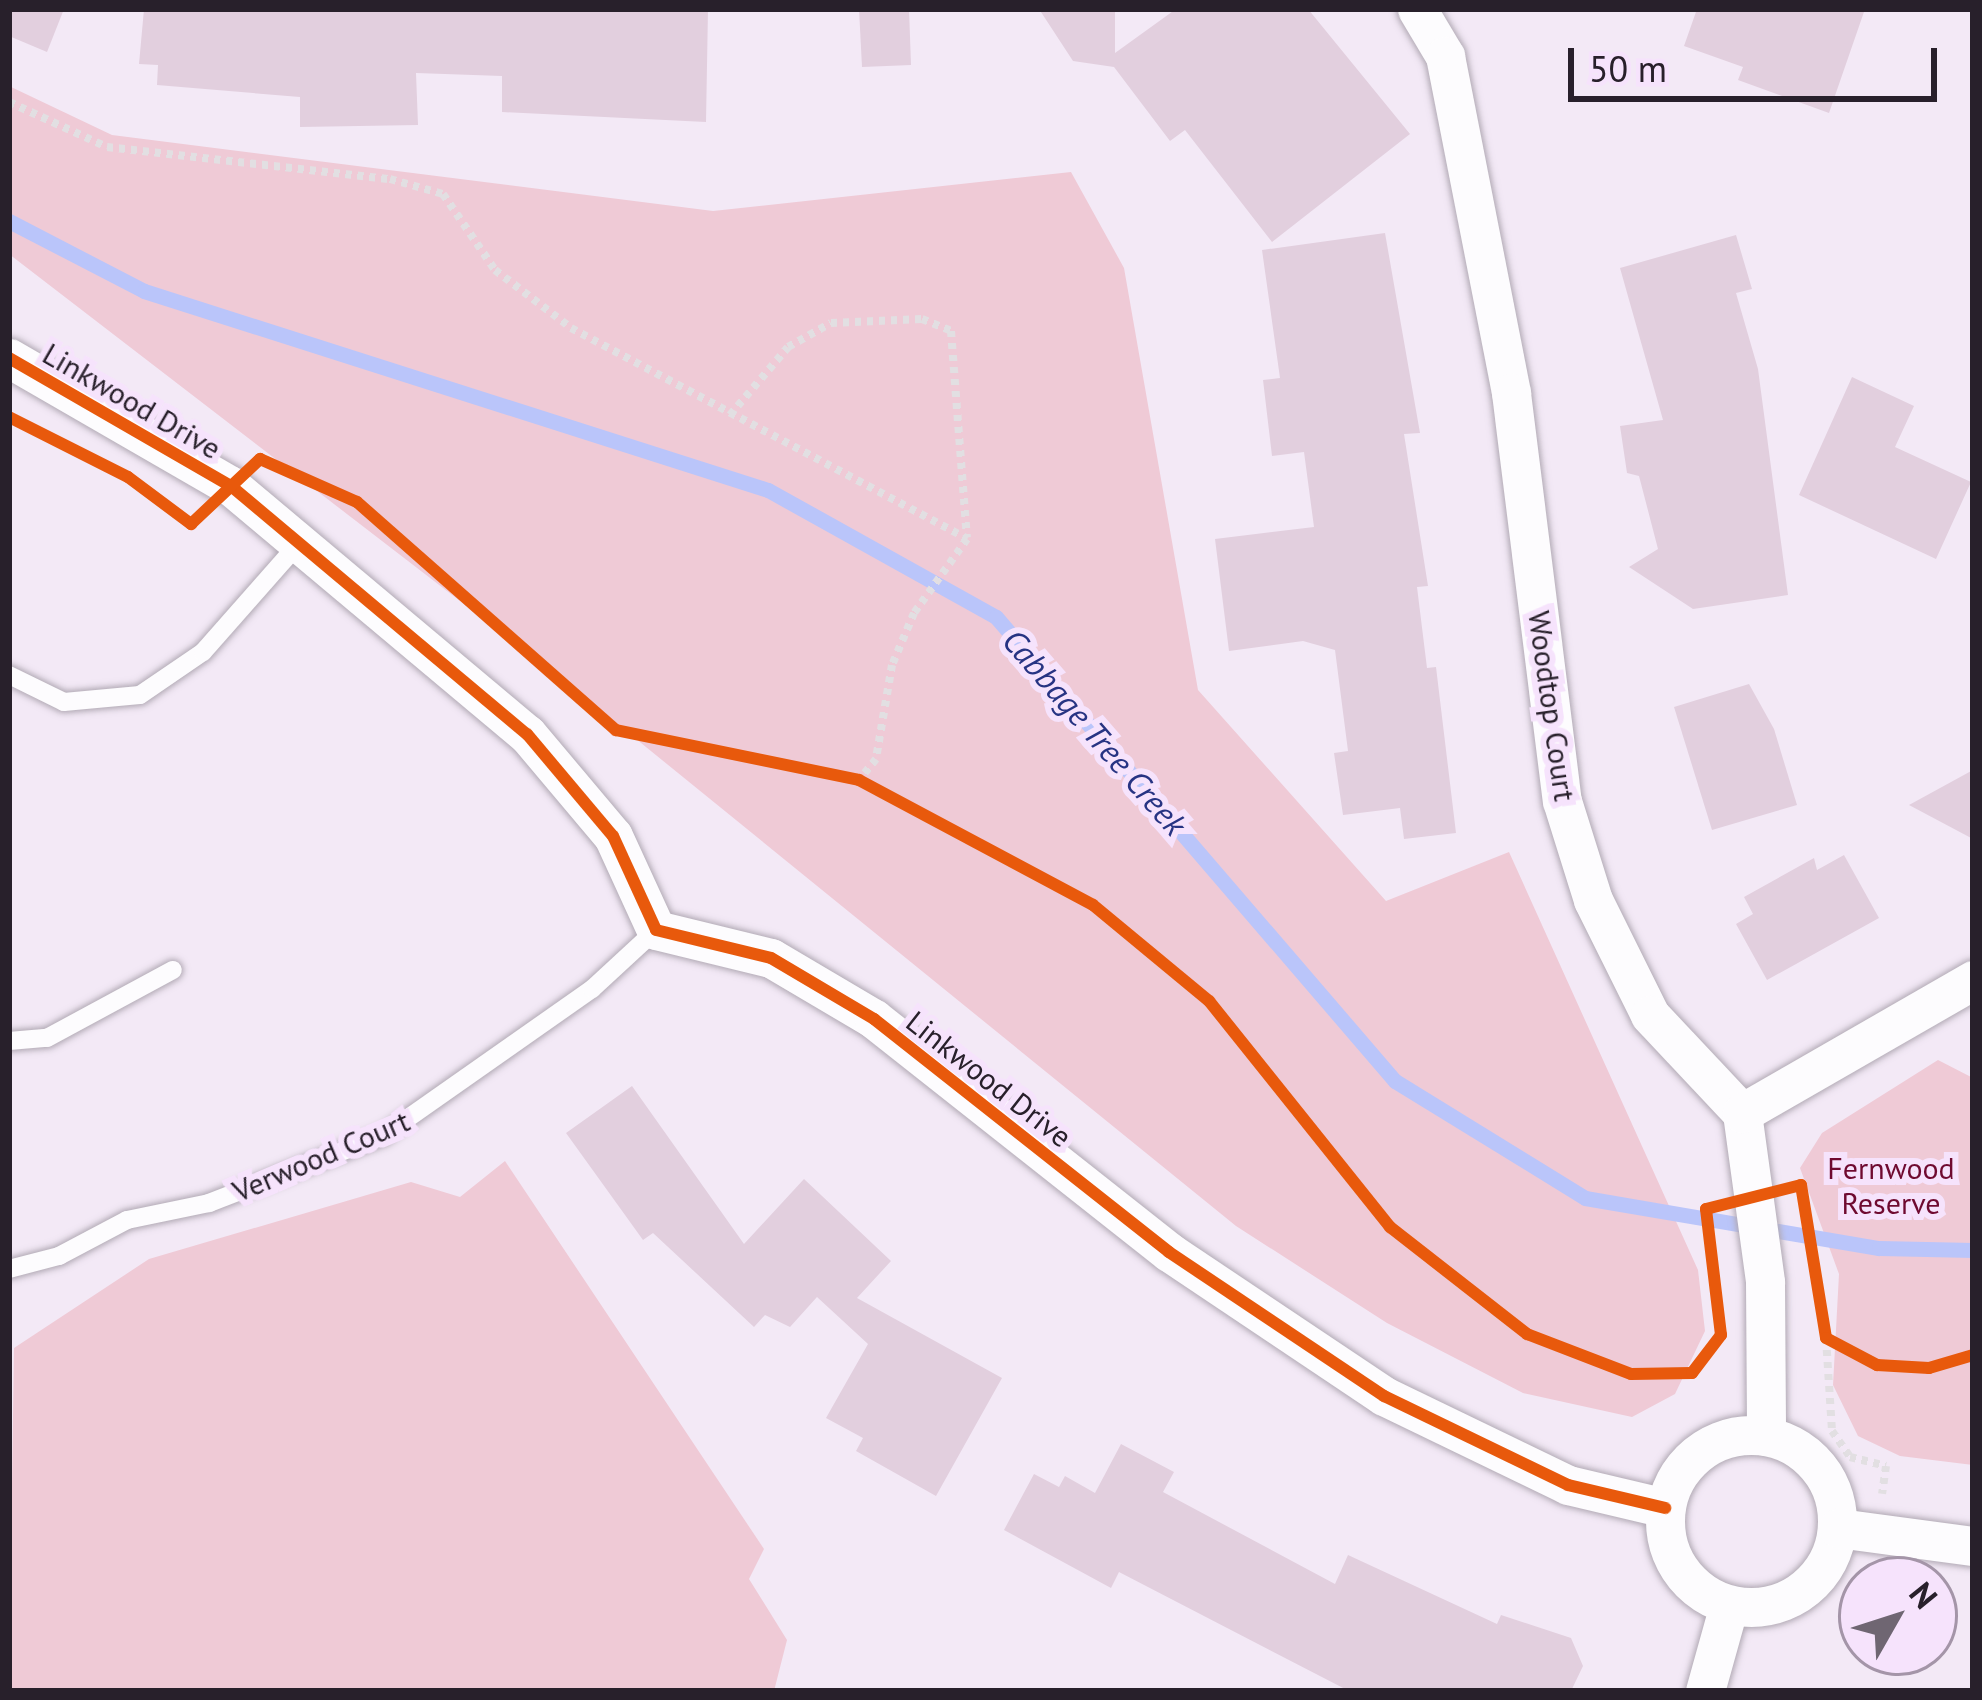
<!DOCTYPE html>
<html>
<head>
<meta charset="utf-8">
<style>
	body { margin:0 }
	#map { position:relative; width:1982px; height:1700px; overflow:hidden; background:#f3e9f6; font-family:"PT Sans",sans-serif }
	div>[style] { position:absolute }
	.green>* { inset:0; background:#efcad6 }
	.stream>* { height:15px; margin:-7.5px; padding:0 7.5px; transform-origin:7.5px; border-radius:7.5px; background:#bac5fa }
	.building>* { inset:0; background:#e2cfde }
	.path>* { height:8px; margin-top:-4px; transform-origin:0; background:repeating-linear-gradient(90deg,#e2dfe2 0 6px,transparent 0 12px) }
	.roads { filter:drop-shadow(0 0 3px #b2aab5) drop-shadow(0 0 3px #b2aab5) }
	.service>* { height:18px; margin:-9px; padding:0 9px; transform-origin:9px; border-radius:9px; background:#fdfcfe }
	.minor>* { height:39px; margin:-19.5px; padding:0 19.5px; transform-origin:19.5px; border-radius:19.5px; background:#fdfcfe }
	.minor>.ring { margin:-19.5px; padding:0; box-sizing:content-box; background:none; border:39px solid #fdfcfe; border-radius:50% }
	.cycleway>* { height:12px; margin:-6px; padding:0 6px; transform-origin:6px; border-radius:6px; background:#e8590c }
	span { translate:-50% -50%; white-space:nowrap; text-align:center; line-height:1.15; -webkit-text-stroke:12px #f6e3fc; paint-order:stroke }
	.street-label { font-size:30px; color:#28202b }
	.park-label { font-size:30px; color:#6f0a30 }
	.water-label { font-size:33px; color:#273483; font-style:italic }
	.frame { position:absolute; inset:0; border:12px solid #28202b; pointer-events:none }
	.north { position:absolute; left:1838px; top:1556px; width:120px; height:120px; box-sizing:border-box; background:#f6e3fc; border:3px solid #a495a8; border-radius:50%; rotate:51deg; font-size:33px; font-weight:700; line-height:48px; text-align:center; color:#28202b }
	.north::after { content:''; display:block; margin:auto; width:42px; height:54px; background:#6f6672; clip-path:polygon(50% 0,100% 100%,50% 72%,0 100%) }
	.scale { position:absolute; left:1568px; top:48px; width:369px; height:54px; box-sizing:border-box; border:6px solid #28202b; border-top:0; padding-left:15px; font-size:36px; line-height:42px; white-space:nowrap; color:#28202b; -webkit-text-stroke:9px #f6e3fc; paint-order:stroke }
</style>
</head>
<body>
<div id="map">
	<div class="green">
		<div style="clip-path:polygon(9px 86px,112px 135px,713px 211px,1071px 172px,1124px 268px,1198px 690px,1386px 901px,1509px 852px,1698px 1270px,1705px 1331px,1675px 1394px,1632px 1417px,1523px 1393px,1387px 1323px,1236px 1226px,577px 691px,9px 254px)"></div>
		<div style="clip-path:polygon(1938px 1060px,1973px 1078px,1973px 1465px,1900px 1456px,1858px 1436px,1833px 1385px,1839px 1274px,1800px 1168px,1822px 1133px)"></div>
		<div style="clip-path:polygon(505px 1161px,764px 1549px,749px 1579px,787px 1640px,774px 1691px,9px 1691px,14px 1348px,149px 1259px,411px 1182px,460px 1197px)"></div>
	</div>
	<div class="stream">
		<div style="left:9px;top:221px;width:152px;rotate:27.4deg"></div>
		<div style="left:144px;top:291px;width:655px;rotate:17.69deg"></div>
		<div style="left:768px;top:490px;width:261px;rotate:29.1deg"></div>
		<div style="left:996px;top:617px;width:612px;rotate:49.31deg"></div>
		<div style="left:1395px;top:1081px;width:223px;rotate:31.6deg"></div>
		<div style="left:1585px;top:1198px;width:298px;rotate:9.7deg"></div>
		<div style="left:1879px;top:1248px;width:94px;rotate:1.2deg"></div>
	</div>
	<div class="building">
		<div style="clip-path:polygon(9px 9px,64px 9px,47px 52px,9px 36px)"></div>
		<div style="clip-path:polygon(144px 9px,708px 9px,706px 122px,502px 112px,502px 76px,416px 73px,418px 125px,300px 127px,300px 97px,157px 85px,158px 65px,139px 64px)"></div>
		<div style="clip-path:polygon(859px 9px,909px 9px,911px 65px,862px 67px)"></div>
		<div style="clip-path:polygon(1039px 9px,1115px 9px,1115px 53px,1176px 9px,1308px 9px,1410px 134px,1272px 242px,1185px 130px,1170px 141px,1114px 67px,1073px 61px)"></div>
		<div style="clip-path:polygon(1697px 9px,1865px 9px,1829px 113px,1738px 80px,1743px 67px,1684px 46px)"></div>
		<div style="clip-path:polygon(1385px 233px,1420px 433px,1404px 434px,1428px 586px,1417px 587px,1427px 668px,1436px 667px,1456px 833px,1404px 839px,1400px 808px,1343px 815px,1334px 753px,1348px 751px,1335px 650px,1303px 641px,1229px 651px,1215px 539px,1314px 527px,1304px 452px,1272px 456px,1263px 380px,1280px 378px,1262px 250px)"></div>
		<div style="clip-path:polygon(1736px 235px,1752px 289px,1736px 293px,1758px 369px,1788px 595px,1693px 609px,1629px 567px,1658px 549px,1639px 476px,1627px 473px,1620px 426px,1663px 420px,1620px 268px)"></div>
		<div style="clip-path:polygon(1852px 377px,1914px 406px,1895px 447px,1971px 482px,1936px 559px,1799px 495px)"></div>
		<div style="clip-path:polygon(1749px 684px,1774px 729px,1797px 805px,1712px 830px,1674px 707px)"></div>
		<div style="clip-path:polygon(1973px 770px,1973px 839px,1909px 805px)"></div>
		<div style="clip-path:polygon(1844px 855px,1879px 918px,1767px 980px,1736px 924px,1753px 914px,1744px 897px,1814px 858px,1817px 870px)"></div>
		<div style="clip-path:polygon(632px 1086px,744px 1244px,804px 1179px,891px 1261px,857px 1298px,1002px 1378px,936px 1496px,856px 1451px,863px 1438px,826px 1418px,868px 1344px,817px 1297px,790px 1327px,765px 1315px,754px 1327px,653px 1233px,643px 1240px,566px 1133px)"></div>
		<div style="clip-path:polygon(1121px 1444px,1174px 1472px,1163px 1492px,1335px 1584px,1348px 1555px,1497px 1624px,1501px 1615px,1571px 1638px,1583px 1666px,1571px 1691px,1349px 1691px,1119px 1572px,1111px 1588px,1004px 1530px,1034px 1474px,1059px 1487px,1065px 1476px,1095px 1493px)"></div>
	</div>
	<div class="path">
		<div style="left:9px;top:102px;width:108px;rotate:24.7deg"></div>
		<div style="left:107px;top:147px;width:285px;rotate:6.5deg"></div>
		<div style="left:390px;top:179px;width:55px;rotate:15.8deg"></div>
		<div style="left:443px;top:194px;width:92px;rotate:55.6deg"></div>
		<div style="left:495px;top:270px;width:96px;rotate:37.3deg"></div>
		<div style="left:571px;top:328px;width:449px;rotate:28deg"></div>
		<div style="left:967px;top:539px;width:91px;rotate:125.6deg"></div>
		<div style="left:914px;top:613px;width:56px;rotate:112.9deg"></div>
		<div style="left:892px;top:665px;width:95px;rotate:99.7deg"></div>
		<div style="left:876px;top:759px;width:27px;rotate:129deg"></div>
		<div style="left:730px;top:415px;width:89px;rotate:-49.5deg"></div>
		<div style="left:788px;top:347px;width:49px;rotate:-29.2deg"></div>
		<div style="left:831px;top:323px;width:91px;rotate:-2.5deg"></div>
		<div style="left:922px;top:319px;width:31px;rotate:22deg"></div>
		<div style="left:951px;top:331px;width:207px;rotate:85.6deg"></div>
		<div style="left:1826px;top:1338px;width:93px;rotate:86.3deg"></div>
		<div style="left:1832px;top:1431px;width:32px;rotate:55deg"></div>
		<div style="left:1850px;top:1457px;width:37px;rotate:14deg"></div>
		<div style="left:1886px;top:1466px;width:28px;rotate:98deg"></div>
	</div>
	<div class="roads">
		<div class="service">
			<div style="left:9px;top:675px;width:61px;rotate:26.1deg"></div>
			<div style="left:64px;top:702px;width:76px;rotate:-5.3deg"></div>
			<div style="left:140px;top:695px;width:76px;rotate:-34.3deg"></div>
			<div style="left:203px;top:652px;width:148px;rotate:-48.6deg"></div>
			<div style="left:9px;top:1041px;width:38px;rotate:-5deg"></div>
			<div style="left:47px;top:1038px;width:143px;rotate:-28.4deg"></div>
			<div style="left:9px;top:1269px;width:52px;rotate:-14.6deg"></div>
			<div style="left:59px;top:1256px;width:77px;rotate:-27.9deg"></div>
			<div style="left:127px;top:1220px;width:84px;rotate:-11.7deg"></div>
			<div style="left:209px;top:1203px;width:188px;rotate:-21.2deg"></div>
			<div style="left:384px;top:1135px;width:254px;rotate:-35.1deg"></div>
			<div style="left:592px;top:989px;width:87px;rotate:-42.7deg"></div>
		</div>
		<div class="minor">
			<div style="left:1417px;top:9px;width:55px;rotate:59.2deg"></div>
			<div style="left:1445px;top:56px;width:343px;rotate:78.9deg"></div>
			<div style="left:1511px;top:393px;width:411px;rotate:82.9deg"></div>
			<div style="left:1562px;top:801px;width:104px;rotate:72.6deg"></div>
			<div style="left:1593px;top:900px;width:128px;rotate:63.6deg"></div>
			<div style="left:1650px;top:1015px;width:134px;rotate:46.8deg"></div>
			<div style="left:1742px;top:1113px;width:171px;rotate:82.2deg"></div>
			<div style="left:1765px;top:1282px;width:154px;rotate:89.6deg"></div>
			<div style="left:9px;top:358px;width:256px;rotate:30deg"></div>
			<div style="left:231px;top:486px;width:386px;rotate:40deg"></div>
			<div style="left:527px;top:734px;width:133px;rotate:49.9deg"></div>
			<div style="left:613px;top:836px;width:103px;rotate:65.4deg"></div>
			<div style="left:656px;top:930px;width:118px;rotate:13.7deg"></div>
			<div style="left:771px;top:958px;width:120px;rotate:30.6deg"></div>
			<div style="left:874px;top:1019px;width:376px;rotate:38.3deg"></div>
			<div style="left:1169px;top:1252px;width:259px;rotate:33.8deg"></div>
			<div style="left:1384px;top:1396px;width:204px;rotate:25.8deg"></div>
			<div style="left:1568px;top:1485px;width:100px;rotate:13.3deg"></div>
			<div style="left:1742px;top:1113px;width:267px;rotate:-29.9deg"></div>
			<div class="ring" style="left:1665px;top:1435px;width:133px;height:133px"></div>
			<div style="left:1838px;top:1528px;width:136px;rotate:7.6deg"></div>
			<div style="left:1705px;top:1691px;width:89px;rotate:-74.4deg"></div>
		</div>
	</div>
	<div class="cycleway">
		<div style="left:9px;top:358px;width:256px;rotate:30deg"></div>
		<div style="left:231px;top:486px;width:386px;rotate:40deg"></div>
		<div style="left:527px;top:734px;width:133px;rotate:49.9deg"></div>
		<div style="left:613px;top:836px;width:103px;rotate:65.4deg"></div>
		<div style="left:656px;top:930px;width:118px;rotate:13.7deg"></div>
		<div style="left:771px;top:958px;width:120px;rotate:30.6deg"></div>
		<div style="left:874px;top:1019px;width:376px;rotate:38.3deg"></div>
		<div style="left:1169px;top:1252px;width:259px;rotate:33.8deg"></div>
		<div style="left:1384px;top:1396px;width:204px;rotate:25.8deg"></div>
		<div style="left:1568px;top:1485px;width:100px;rotate:13.3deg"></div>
		<div style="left:9px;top:417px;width:133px;rotate:26.8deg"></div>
		<div style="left:128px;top:477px;width:79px;rotate:36.7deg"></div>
		<div style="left:191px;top:524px;width:95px;rotate:-43.3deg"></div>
		<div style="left:260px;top:459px;width:106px;rotate:23.9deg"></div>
		<div style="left:357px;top:502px;width:345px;rotate:41.4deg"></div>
		<div style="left:616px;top:730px;width:248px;rotate:11.6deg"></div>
		<div style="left:859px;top:780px;width:265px;rotate:28.1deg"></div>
		<div style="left:1093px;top:905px;width:151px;rotate:39.6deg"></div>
		<div style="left:1209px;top:1001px;width:290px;rotate:51.3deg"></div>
		<div style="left:1390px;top:1227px;width:174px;rotate:38deg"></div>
		<div style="left:1527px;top:1334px;width:111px;rotate:21deg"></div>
		<div style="left:1631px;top:1374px;width:61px;rotate:-0.9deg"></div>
		<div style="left:1692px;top:1373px;width:48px;rotate:-52.7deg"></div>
		<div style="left:1721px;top:1335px;width:127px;rotate:-96.8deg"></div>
		<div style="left:1706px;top:1209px;width:98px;rotate:-14.2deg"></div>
		<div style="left:1801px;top:1185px;width:155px;rotate:80.7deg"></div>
		<div style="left:1826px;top:1338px;width:58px;rotate:27.9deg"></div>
		<div style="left:1877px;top:1365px;width:52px;rotate:3.3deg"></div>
		<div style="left:1929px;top:1368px;width:46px;rotate:-16.5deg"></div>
	</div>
	<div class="street-label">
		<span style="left:132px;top:401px;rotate:30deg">Linkwood Drive</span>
		<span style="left:1552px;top:706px;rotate:82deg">Woodtop Court</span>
		<span style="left:989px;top:1079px;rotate:38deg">Linkwood Drive</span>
		<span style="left:321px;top:1156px;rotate:-23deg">Verwood Court</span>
	</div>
	<div class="park-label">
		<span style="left:1891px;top:1185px">Fernwood<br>Reserve</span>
	</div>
	<div class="water-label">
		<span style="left:1095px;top:732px;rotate:49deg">Cabbage Tree Creek</span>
	</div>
	<div class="frame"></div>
	<div class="north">N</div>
	<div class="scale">50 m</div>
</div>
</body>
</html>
